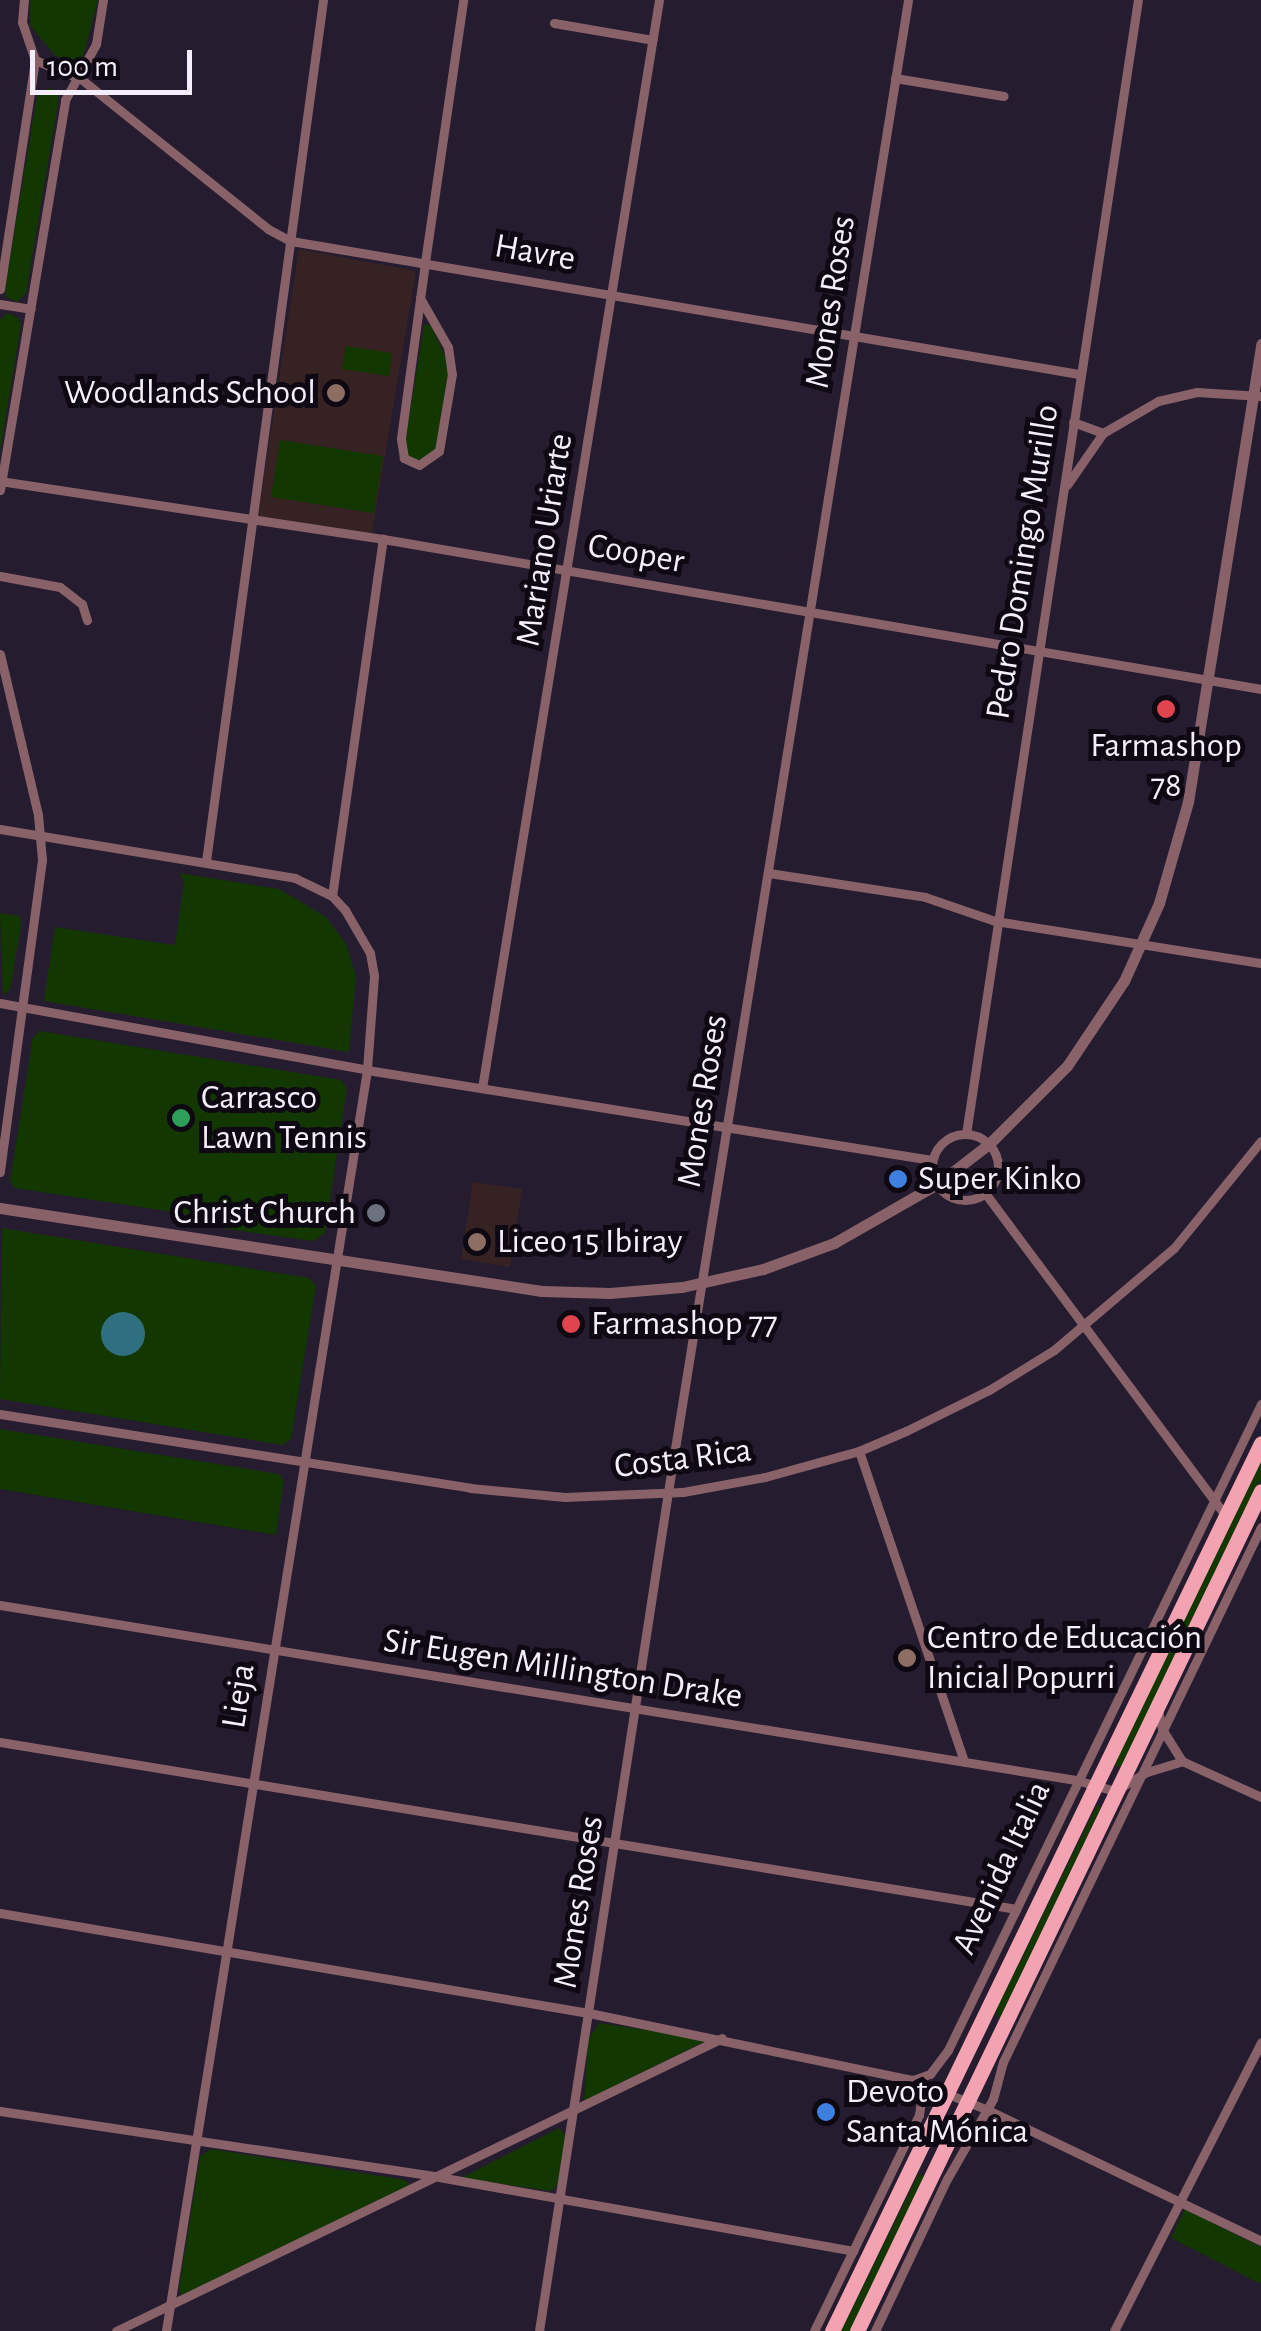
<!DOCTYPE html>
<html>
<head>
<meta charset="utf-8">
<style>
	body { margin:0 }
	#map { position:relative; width:1261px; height:2331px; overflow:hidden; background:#261c30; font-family:"Alegreya Sans",sans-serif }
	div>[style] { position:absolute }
	.education>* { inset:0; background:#362222 }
	.green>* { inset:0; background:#123701 }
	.water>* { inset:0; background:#306f80 }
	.round { border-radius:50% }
	.minor>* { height:9px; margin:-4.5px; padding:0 4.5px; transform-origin:4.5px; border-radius:4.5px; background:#896269 }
	.minor>.ring { margin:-4.5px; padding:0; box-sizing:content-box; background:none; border:9px solid #896269; border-radius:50% }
	.tertiary>* { height:11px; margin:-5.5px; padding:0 5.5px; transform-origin:5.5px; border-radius:5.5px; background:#896269 }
	.primary>* { height:15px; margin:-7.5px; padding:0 7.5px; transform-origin:7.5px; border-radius:7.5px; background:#f3a2b2 }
	.dots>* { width:28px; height:28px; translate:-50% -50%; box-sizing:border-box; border:5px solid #0d0811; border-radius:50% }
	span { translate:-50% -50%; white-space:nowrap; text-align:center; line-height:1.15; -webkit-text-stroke:10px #0d0811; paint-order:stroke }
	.street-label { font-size:35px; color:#f5effd }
	.poi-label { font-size:35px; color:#f5effd }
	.right { translate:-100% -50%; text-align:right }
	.left { translate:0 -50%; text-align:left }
	.scale { position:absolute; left:30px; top:50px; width:162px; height:45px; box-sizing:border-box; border:5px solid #f5effd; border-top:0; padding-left:12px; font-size:30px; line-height:35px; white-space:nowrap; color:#f5effd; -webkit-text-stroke:8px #0d0811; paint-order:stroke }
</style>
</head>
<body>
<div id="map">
	<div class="education">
		<div style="clip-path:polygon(299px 249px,416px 271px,372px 533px,258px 516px)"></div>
		<div style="clip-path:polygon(473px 1182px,522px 1189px,510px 1267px,461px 1259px)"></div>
	</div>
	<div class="green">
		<div style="clip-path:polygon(30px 0,98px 0,83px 57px,69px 61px,54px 55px,30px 25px)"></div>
		<div style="clip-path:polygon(49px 88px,58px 93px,58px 104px,26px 293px,17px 302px,6px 297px,5px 289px,37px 95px)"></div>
		<div style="clip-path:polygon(7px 313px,19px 318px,21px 325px,0 452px,0 320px)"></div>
		<div style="clip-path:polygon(424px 325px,431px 325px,449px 366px,436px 451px,422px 462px,409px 457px,405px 443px)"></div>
		<div style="clip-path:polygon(346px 346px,392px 353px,389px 376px,342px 369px)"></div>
		<div style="clip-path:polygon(280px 440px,383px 456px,374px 513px,271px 497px)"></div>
		<div style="clip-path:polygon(179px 873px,279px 889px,326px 917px,346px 944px,356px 976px,349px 1052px,44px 1001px,55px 927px,175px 945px,184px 882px)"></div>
		<div style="clip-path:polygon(0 913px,20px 916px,21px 926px,10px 990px,3px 995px)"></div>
		<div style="clip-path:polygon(40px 1031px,341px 1080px,347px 1088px,325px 1233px,314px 1241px,192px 1224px,193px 1215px,15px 1188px,10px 1181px,33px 1037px)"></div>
		<div style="clip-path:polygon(2px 1228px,309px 1278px,316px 1286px,291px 1439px,283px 1445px,0 1399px)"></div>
		<div style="clip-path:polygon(0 1429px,279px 1474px,284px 1481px,276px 1535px,0 1489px)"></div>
		<div style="clip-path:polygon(1261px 1456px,1261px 1480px,1123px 1766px,1116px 1767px,1114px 1762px)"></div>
		<div style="clip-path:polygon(1097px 1805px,1101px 1807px,1001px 2018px,997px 2017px,996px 2010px)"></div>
		<div style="clip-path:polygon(599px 2023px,706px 2039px,706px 2041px,584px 2101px,588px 2040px)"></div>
		<div style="clip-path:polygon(559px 2128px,566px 2136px,558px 2184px,551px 2191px,461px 2178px)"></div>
		<div style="clip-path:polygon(211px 2149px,405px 2180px,411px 2186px,182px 2295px,179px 2289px,200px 2156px)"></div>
		<div style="clip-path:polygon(919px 2173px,925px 2178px,851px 2331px,841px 2331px)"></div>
		<div style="clip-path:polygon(1185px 2209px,1261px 2247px,1261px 2284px,1171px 2238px)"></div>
	</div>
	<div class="water">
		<div class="round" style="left:101px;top:1312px;width:44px;height:44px"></div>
	</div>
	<div class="minor">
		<div style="left:554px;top:23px;width:100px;rotate:9.7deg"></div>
		<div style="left:35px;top:60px;width:50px;rotate:22.4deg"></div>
		<div style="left:81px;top:79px;width:240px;rotate:38.7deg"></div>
		<div style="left:268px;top:229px;width:26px;rotate:28deg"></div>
		<div style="left:291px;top:241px;width:799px;rotate:9.58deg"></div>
		<div style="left:895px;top:78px;width:110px;rotate:9.4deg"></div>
		<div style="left:0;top:289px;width:232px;rotate:-81.3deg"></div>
		<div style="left:35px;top:60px;width:40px;rotate:-108.9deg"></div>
		<div style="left:22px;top:22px;width:22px;rotate:-85deg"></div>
		<div style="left:420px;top:298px;width:56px;rotate:60.3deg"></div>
		<div style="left:448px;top:347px;width:27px;rotate:82deg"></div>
		<div style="left:452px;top:374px;width:78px;rotate:99.6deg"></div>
		<div style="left:439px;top:451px;width:24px;rotate:145deg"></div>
		<div style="left:419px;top:465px;width:17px;rotate:-155deg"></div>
		<div style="left:404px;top:458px;width:20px;rotate:-99deg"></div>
		<div style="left:401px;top:438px;width:178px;rotate:-82.2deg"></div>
		<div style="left:425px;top:262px;width:265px;rotate:-81.7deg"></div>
		<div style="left:0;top:304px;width:31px;rotate:9deg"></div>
		<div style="left:1073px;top:422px;width:32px;rotate:20deg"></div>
		<div style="left:0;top:481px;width:387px;rotate:8.6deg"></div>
		<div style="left:383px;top:539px;width:891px;rotate:9.69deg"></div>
		<div style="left:1067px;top:485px;width:63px;rotate:-55.3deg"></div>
		<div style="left:1103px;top:433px;width:64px;rotate:-30.2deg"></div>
		<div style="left:1158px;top:401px;width:40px;rotate:-13deg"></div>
		<div style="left:1197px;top:392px;width:64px;rotate:3.6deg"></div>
		<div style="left:0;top:490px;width:395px;rotate:-80.5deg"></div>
		<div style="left:65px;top:100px;width:64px;rotate:-61deg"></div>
		<div style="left:96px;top:44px;width:45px;rotate:-81deg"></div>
		<div style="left:0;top:576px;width:61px;rotate:10.4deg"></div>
		<div style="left:60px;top:587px;width:28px;rotate:38deg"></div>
		<div style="left:82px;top:604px;width:17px;rotate:73deg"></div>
		<div style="left:0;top:654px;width:165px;rotate:76.7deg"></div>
		<div style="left:38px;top:815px;width:45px;rotate:84.9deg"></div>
		<div style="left:42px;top:860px;width:315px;rotate:97.7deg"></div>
		<div style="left:0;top:829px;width:299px;rotate:9.4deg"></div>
		<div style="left:295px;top:878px;width:41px;rotate:25.9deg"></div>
		<div style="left:332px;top:896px;width:19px;rotate:47deg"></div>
		<div style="left:345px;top:910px;width:50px;rotate:59.8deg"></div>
		<div style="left:370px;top:953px;width:23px;rotate:80deg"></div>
		<div style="left:374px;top:976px;width:94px;rotate:94.3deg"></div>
		<div style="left:367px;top:1070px;width:1277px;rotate:99.06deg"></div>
		<div style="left:206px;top:861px;width:869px;rotate:-82.26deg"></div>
		<div style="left:769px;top:873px;width:158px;rotate:8.7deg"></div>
		<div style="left:925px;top:897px;width:74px;rotate:18.9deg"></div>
		<div style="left:995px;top:921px;width:269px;rotate:9deg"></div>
		<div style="left:332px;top:896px;width:361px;rotate:-81.9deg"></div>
		<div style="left:0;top:1003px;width:373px;rotate:10.3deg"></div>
		<div style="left:367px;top:1070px;width:572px;rotate:9.05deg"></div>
		<div style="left:482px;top:1088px;width:1102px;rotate:-80.76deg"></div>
		<div style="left:966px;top:1134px;width:1147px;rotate:-81.38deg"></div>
		<div class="ring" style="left:932px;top:1134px;width:57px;height:57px"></div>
		<div style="left:985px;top:1193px;width:402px;rotate:53.3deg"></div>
		<div style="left:0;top:1414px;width:476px;rotate:8.9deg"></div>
		<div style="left:470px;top:1488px;width:95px;rotate:5.4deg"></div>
		<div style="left:565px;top:1497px;width:118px;rotate:-2.4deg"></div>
		<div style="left:683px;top:1492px;width:83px;rotate:-10.4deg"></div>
		<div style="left:765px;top:1477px;width:98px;rotate:-15.5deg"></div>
		<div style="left:859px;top:1451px;width:51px;rotate:-23.1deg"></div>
		<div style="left:906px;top:1431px;width:93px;rotate:-26.3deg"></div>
		<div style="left:989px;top:1390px;width:76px;rotate:-31.6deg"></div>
		<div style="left:1054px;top:1350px;width:157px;rotate:-40.4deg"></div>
		<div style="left:1174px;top:1248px;width:138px;rotate:-50.9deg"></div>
		<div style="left:859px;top:1451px;width:328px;rotate:71.3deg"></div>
		<div style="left:0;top:1605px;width:1090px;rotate:9.24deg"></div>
		<div style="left:1076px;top:1780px;width:41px;rotate:15.8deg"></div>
		<div style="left:1115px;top:1791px;width:37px;rotate:-31deg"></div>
		<div style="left:1147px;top:1772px;width:37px;rotate:-17deg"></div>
		<div style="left:1182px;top:1761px;width:38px;rotate:-122deg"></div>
		<div style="left:1162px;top:1729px;width:19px;rotate:-102deg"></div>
		<div style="left:0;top:1742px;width:1030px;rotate:9.33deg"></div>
		<div style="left:1182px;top:1761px;width:87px;rotate:24.5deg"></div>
		<div style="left:0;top:1913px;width:597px;rotate:9.64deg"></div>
		<div style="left:589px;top:2013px;width:331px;rotate:11.7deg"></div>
		<div style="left:913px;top:2080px;width:81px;rotate:21.8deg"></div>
		<div style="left:988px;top:2110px;width:303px;rotate:25.6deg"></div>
		<div style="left:916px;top:2079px;width:15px;rotate:-20deg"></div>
		<div style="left:930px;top:2074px;width:30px;rotate:-53deg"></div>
		<div style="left:948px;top:2050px;width:718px;rotate:-64.15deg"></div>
		<div style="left:0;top:2111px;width:444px;rotate:8.5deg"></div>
		<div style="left:439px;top:2177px;width:421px;rotate:10.1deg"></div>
		<div style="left:116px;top:2331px;width:673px;rotate:-25.8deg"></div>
		<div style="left:539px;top:2331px;width:849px;rotate:-81.26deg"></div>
		<div style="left:668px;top:1492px;width:1511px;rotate:-80.86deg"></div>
		<div style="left:814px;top:2331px;width:240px;rotate:-64.1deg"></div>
		<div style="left:919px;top:2115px;width:15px;rotate:-82deg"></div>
		<div style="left:921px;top:2100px;width:22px;rotate:-112deg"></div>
		<div style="left:875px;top:2331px;width:168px;rotate:-64.7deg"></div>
		<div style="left:947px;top:2179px;width:92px;rotate:-60.1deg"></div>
		<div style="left:993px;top:2099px;width:38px;rotate:-75deg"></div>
		<div style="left:1003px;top:2062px;width:594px;rotate:-64.25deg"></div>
		<div style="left:1114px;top:2331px;width:324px;rotate:-63deg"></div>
	</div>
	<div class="tertiary">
		<div style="left:0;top:1208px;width:548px;rotate:8.71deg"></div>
		<div style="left:542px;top:1291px;width:68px;rotate:1.7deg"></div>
		<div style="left:610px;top:1293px;width:72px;rotate:-4.8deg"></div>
		<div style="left:682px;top:1287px;width:83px;rotate:-12.5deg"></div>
		<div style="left:763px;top:1269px;width:76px;rotate:-20.1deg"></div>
		<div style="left:834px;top:1243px;width:119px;rotate:-29.8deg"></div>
		<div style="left:937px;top:1184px;width:66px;rotate:-37.6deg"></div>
		<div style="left:989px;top:1144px;width:110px;rotate:-45deg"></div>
		<div style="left:1067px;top:1066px;width:102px;rotate:-56.2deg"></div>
		<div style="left:1124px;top:981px;width:85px;rotate:-65.8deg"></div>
		<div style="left:1159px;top:903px;width:105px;rotate:-74deg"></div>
		<div style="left:1188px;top:802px;width:464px;rotate:-80.9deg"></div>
	</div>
	<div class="primary">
		<div style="left:832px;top:2331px;width:986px;rotate:-64.21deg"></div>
		<div style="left:857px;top:2331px;width:932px;rotate:-64.31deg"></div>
	</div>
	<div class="dots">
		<div style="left:336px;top:393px;background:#8d6e63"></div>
		<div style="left:1166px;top:709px;background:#e0444e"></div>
		<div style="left:181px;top:1118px;background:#2e9e5b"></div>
		<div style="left:898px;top:1179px;background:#3f7fe0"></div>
		<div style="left:376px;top:1213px;background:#6b7280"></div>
		<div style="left:477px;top:1242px;background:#8d6e63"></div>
		<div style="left:571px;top:1324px;background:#e0444e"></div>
		<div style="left:907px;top:1658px;background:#8d6e63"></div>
		<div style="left:826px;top:2112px;background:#3f7fe0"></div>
	</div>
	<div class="street-label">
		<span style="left:535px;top:253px;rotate:10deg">Havre</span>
		<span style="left:831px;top:302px;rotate:-81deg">Mones Roses</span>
		<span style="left:545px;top:540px;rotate:-81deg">Mariano Uriarte</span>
		<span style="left:636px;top:554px;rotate:10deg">Cooper</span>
		<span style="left:1023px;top:562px;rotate:-81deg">Pedro Domingo Murillo</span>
		<span style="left:703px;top:1101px;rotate:-81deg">Mones Roses</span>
		<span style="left:683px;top:1459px;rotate:-7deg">Costa Rica</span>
		<span style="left:563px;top:1669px;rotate:9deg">Sir Eugen Millington Drake</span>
		<span style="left:239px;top:1696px;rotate:-81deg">Lieja</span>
		<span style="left:1002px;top:1868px;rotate:-65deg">Avenida Italia</span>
		<span style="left:579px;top:1902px;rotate:-81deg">Mones Roses</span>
	</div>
	<div class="poi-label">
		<span class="right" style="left:316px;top:393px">Woodlands School</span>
		<span style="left:1166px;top:766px">Farmashop<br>78</span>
		<span class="left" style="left:201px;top:1118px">Carrasco<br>Lawn Tennis</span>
		<span class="left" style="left:918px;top:1179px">Super Kinko</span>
		<span class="right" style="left:356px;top:1213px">Christ Church</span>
		<span class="left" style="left:497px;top:1242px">Liceo 15 Ibiray</span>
		<span class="left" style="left:591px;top:1324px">Farmashop 77</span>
		<span class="left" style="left:927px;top:1658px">Centro de Educación<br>Inicial Popurri</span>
		<span class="left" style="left:846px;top:2112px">Devoto<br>Santa Mónica</span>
	</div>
	<div class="scale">100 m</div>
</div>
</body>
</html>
